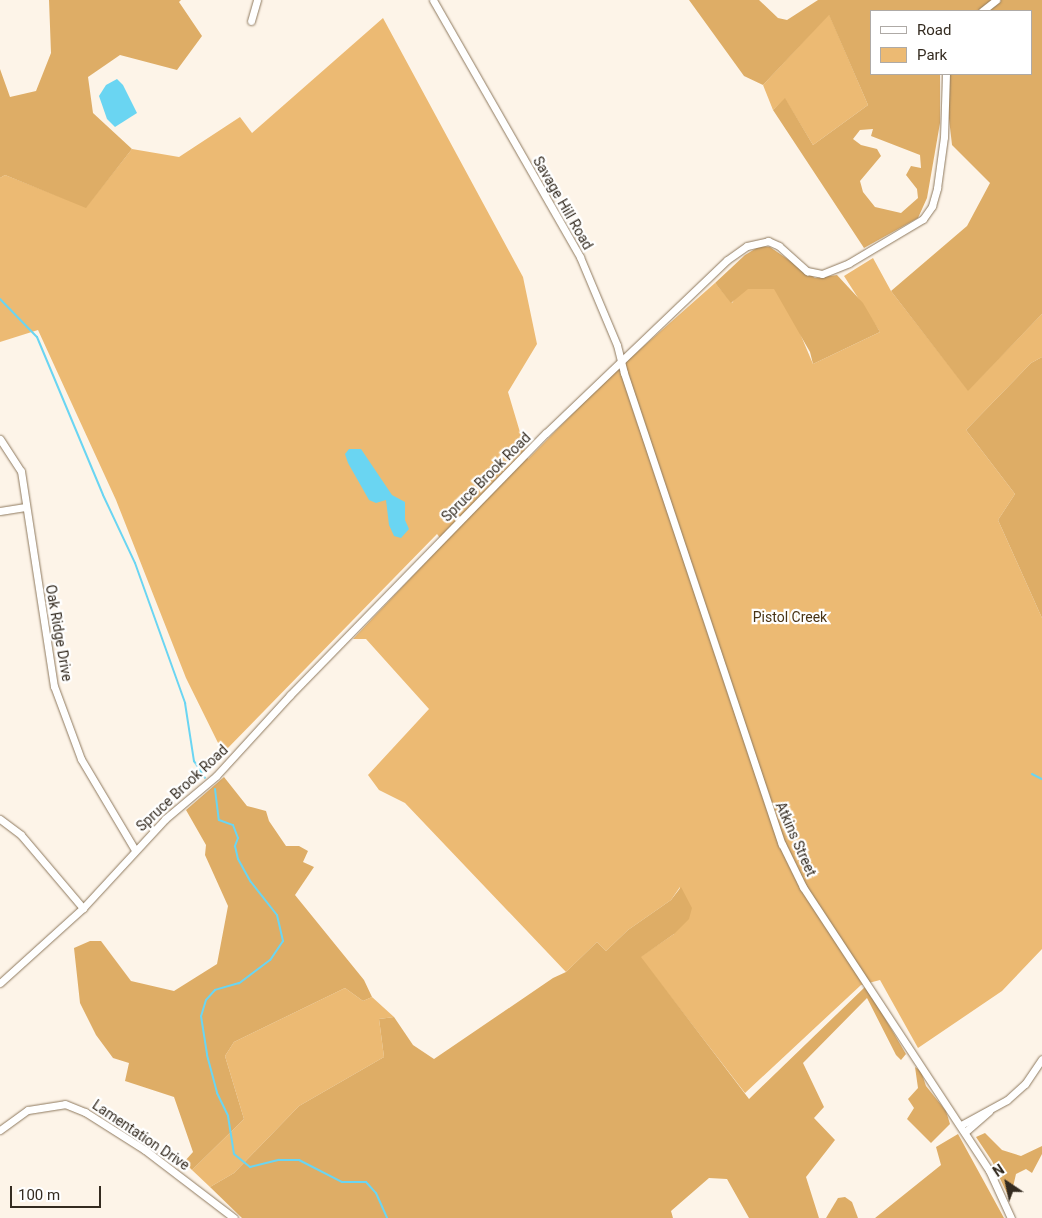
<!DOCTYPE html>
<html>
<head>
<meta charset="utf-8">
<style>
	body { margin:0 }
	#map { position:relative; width:1042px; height:1218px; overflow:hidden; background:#fdf4e8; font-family:Roboto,sans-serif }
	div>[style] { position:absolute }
	.green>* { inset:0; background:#ecba73 }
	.forest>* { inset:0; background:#dead66 }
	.water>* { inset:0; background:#6ad5f2 }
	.stream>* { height:2px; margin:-1px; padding:0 1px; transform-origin:1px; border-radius:1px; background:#6ad5f2 }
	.roads { filter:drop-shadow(0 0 1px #8e795e) drop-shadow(0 0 1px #8e795e) }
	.street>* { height:7px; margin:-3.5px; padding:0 3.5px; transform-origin:3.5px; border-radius:3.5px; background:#fff }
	span { translate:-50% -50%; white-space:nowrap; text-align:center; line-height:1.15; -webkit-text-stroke:4.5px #fff; paint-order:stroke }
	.street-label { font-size:14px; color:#342b20 }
	.park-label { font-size:14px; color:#493415 }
	.legend { position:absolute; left:870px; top:10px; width:162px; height:65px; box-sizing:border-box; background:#fff; border:1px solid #aeaaa6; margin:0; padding:6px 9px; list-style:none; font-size:15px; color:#342b20 }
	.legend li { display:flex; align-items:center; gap:10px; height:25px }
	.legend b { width:25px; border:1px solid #aeaaa6 }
	.north { position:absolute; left:982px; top:1158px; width:50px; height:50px; -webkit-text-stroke:4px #fff; paint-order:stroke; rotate:326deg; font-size:14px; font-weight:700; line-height:20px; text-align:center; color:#342b20 }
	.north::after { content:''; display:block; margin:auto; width:18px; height:22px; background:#342b20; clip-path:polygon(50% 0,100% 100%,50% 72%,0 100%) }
	.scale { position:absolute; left:10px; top:1186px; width:91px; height:22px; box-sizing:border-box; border:2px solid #342b20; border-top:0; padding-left:6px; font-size:15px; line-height:18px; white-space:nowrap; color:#342b20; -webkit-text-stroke:4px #fff; paint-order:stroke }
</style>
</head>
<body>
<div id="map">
	<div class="green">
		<div style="clip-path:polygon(829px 14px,868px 105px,813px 145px,785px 99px,773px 110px,763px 85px)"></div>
		<div style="clip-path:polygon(383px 18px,523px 277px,537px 344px,508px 392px,528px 459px,610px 376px,715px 283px,732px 303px,766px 253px,813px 364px,880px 332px,844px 276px,873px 258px,891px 291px,968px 390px,1042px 314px,1042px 357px,1031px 363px,966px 430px,1015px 494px,998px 520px,1042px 618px,1042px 949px,1002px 991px,918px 1048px,880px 980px,861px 985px,745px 1093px,640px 957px,674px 934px,680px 887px,671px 900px,628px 930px,606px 951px,597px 942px,566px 972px,405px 803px,379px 790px,368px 775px,429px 709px,366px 639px,353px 639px,444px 543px,437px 534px,223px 753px,186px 678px,116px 500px,38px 330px,0 342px,0 178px,5px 175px,86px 207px,132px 149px,179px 157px,240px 117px,252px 133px)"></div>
		<div style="clip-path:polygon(345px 988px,363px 1001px,372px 997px,394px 1017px,379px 1019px,384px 1057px,299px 1106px,234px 1173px,210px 1187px,192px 1170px,244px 1119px,225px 1056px,234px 1042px)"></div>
	</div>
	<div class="forest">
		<div style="clip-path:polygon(49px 0,181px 0,179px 2px,202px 36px,177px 70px,120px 55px,88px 77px,93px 113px,132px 149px,86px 208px,5px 175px,0 178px,0 69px,10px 97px,36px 91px,51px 53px)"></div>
		<div style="clip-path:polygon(evenodd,689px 0,759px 0,778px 18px,787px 20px,818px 0,1042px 0,1042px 314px,968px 391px,891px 291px,967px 226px,990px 183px,952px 145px,944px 74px,1031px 74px,1031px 11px,871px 11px,871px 74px,940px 74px,940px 123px,927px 198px,918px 218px,864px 248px,773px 110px,785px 98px,813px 145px,868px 105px,829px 15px,763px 85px,744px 76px,689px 0,873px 129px,871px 136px,920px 155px,921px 168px,911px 166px,906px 175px,917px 189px,918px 198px,901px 213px,875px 207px,863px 192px,860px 181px,881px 156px,877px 149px,861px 145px,853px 139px,860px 130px,873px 129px)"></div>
		<div style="clip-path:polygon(760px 246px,770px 247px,815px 278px,837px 275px,863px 303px,880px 332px,813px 364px,810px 352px,774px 289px,748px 289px,731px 303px,715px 283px,745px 255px)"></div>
		<div style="clip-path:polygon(1042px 357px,1042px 618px,998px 520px,1015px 494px,966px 430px,1031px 363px)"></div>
		<div style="clip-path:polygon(224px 777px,247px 806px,266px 811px,269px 821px,286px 846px,299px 846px,308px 851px,303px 862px,314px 867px,295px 895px,364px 980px,372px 997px,363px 1001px,345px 988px,234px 1042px,225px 1056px,244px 1119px,192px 1170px,184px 1162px,193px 1152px,174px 1097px,125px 1081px,129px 1063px,113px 1058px,96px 1035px,80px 1003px,74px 948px,90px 941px,101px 941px,131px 981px,174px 991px,217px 964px,228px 906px,205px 855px,206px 845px,186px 810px)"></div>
		<div style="clip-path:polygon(681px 887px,692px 908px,689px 919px,674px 934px,641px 957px,749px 1099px,866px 986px,906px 1054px,901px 1060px,896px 1055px,867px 998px,803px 1063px,824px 1107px,814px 1118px,835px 1140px,806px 1177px,819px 1218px,749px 1218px,727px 1179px,709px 1178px,671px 1211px,673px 1218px,242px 1218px,210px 1187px,234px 1173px,299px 1106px,384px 1057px,379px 1019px,394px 1017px,413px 1045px,434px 1059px,553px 978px,566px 972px,597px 942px,606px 951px,628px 930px,671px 900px)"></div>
		<div style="clip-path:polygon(915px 1067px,921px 1071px,926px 1086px,946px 1111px,950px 1124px,931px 1143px,907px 1119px,914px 1108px,908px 1099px,918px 1088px)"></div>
		<div style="clip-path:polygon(985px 1133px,1002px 1150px,1021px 1156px,1042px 1146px,1042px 1154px,1032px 1173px,1026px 1169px,1016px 1174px,1010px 1200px,992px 1161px,976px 1137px)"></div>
		<div style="clip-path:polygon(958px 1134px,1004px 1218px,875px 1218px,941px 1165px,936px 1147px)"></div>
		<div style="clip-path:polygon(845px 1197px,852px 1202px,858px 1218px,826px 1218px,838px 1198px)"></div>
	</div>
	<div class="water">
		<div style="clip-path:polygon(117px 79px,123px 85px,137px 113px,115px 127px,107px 119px,99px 96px,106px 85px)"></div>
		<div style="clip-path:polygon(349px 449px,361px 449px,392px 495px,405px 502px,405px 520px,409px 529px,401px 538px,394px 536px,389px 525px,386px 500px,376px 503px,369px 500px,348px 463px,345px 454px)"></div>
	</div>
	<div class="stream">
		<div style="left:0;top:299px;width:53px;rotate:45.8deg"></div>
		<div style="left:37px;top:337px;width:171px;rotate:67.3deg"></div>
		<div style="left:103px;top:495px;width:75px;rotate:64.8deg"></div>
		<div style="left:135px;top:563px;width:149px;rotate:70.3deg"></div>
		<div style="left:185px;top:703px;width:59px;rotate:81.2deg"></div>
		<div style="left:194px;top:761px;width:20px;rotate:57deg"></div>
		<div style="left:1032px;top:774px;width:11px;rotate:27deg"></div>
		<div style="left:215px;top:789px;width:31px;rotate:83deg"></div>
		<div style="left:219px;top:820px;width:15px;rotate:20deg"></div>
		<div style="left:233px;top:825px;width:14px;rotate:69deg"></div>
		<div style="left:238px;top:838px;width:9px;rotate:111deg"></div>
		<div style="left:235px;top:846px;width:13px;rotate:77deg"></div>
		<div style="left:238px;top:859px;width:26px;rotate:61deg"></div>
		<div style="left:251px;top:882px;width:42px;rotate:51.8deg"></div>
		<div style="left:277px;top:915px;width:27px;rotate:77deg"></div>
		<div style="left:283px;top:941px;width:23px;rotate:124deg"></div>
		<div style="left:270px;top:960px;width:39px;rotate:143deg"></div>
		<div style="left:239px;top:983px;width:25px;rotate:164deg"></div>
		<div style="left:215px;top:990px;width:13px;rotate:132deg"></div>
		<div style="left:206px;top:1000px;width:17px;rotate:107deg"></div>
		<div style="left:201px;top:1016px;width:39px;rotate:81deg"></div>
		<div style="left:207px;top:1055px;width:39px;rotate:75deg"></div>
		<div style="left:217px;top:1093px;width:25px;rotate:64deg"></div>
		<div style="left:228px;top:1116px;width:38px;rotate:81deg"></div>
		<div style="left:234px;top:1154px;width:21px;rotate:39deg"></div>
		<div style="left:250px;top:1167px;width:30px;rotate:-14deg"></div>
		<div style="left:279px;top:1160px;width:20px"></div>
		<div style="left:299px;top:1160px;width:48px;rotate:27.1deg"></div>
		<div style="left:342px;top:1182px;width:24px"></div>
		<div style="left:366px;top:1182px;width:15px;rotate:48deg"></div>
		<div style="left:376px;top:1193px;width:27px;rotate:66deg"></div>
	</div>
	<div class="roads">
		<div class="street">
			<div style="left:433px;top:0;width:296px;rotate:60.2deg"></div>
			<div style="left:580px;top:257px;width:95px;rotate:67.2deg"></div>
			<div style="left:617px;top:345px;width:29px;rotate:76deg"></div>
			<div style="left:624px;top:373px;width:497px;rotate:71.5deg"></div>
			<div style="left:782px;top:844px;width:48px;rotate:64deg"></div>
			<div style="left:803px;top:887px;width:339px;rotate:56.7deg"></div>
			<div style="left:989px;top:1170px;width:53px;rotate:65.4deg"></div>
			<div style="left:982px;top:11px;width:18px;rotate:-38deg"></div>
			<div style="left:251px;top:21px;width:22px;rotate:-74deg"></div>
			<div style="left:0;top:439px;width:38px;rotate:57deg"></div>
			<div style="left:21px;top:471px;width:218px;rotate:81.3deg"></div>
			<div style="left:54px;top:686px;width:78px;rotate:69.7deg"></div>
			<div style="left:81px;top:759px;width:106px;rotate:59.3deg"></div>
			<div style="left:0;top:511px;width:24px;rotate:-9deg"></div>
			<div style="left:0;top:819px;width:26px;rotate:37deg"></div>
			<div style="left:21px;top:835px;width:96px;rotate:49.7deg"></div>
			<div style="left:0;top:983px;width:112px;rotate:-42.1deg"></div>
			<div style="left:83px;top:908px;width:121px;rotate:-47.3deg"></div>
			<div style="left:165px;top:819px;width:67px;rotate:-40.1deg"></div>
			<div style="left:216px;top:776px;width:110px;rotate:-47.6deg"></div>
			<div style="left:290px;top:695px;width:366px;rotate:-45.7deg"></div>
			<div style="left:546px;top:433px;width:250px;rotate:-43.7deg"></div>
			<div style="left:727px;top:260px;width:24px;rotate:-35deg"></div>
			<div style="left:747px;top:246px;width:22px;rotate:-13deg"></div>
			<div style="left:768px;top:241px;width:12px;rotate:24deg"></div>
			<div style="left:779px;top:246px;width:38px;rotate:42deg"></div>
			<div style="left:807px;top:271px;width:15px;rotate:11deg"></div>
			<div style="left:822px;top:274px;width:29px;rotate:-22deg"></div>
			<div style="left:849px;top:263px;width:86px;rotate:-30.7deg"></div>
			<div style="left:923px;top:219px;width:16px;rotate:-55deg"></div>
			<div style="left:932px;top:206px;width:19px;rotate:-74deg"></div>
			<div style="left:937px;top:188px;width:51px;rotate:-82.2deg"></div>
			<div style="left:944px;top:137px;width:63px;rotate:-88.2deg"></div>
			<div style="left:961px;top:1125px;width:52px;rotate:-28.5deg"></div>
			<div style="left:1007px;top:1100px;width:24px;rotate:-42deg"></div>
			<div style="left:1025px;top:1084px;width:30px;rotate:-56deg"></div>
			<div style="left:0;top:1130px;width:34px;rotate:-36deg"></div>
			<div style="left:28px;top:1110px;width:37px;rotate:-9deg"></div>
			<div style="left:65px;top:1104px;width:22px;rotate:22deg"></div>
			<div style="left:85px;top:1112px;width:71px;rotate:32.3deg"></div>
			<div style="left:145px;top:1150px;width:112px;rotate:37.4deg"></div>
			<div style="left:965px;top:1132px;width:32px;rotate:-41deg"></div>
		</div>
	</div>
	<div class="street-label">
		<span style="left:563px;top:203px;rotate:60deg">Savage Hill Road</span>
		<span style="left:486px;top:477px;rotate:-45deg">Spruce Brook Road</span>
		<span style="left:59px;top:633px;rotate:80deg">Oak Ridge Drive</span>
		<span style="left:182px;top:788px;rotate:-43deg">Spruce Brook Road</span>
		<span style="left:796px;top:839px;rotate:66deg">Atkins Street</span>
		<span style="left:141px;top:1135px;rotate:34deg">Lamentation Drive</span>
	</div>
	<div class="park-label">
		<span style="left:790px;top:617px">Pistol Creek</span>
	</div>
	<ul class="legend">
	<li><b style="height:6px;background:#fff"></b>Road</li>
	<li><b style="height:14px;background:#ecba73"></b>Park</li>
	</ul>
	<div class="north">N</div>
	<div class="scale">100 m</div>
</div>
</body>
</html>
